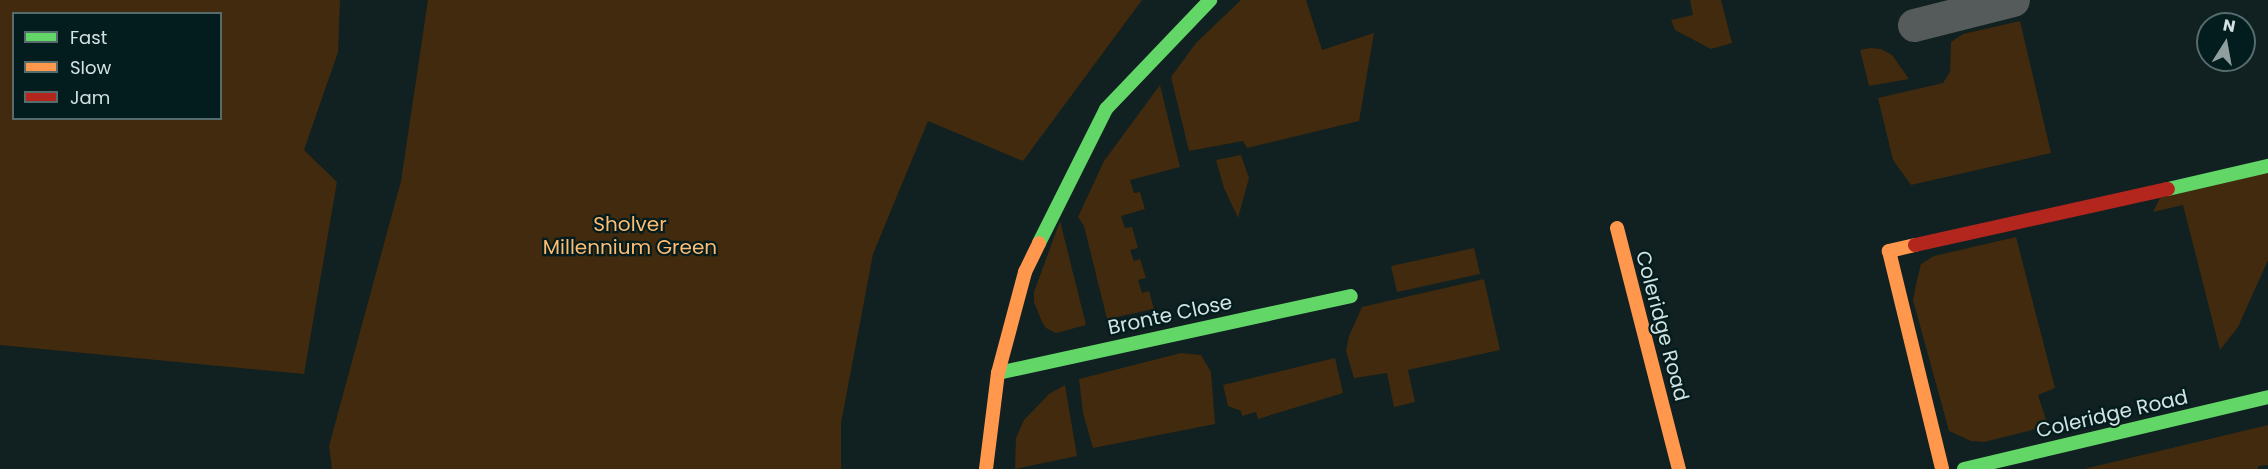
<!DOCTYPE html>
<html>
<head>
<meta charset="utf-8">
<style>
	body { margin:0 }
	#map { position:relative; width:2268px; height:469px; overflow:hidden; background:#112020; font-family:Poppins,sans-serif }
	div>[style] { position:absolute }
	.green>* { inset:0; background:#412a0d }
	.street>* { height:33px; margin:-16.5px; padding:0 16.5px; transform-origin:16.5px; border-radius:16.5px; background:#555a5a }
	.fast>* { height:14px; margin:-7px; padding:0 7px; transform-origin:7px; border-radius:7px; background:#63d668 }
	.slow>* { height:14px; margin:-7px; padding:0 7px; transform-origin:7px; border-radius:7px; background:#ff974d }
	.jam>* { height:14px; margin:-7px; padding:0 7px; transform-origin:7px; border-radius:7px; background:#b3261e }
	span { translate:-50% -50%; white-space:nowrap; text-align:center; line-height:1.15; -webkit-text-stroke:4.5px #031c1d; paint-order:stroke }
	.park-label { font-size:20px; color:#febb72 }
	.street-label { font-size:20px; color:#d3e2e2 }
	.legend { position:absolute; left:12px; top:12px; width:210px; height:108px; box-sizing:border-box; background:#031c1d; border:2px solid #566b6c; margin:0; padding:8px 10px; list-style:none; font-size:18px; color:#d3e2e2 }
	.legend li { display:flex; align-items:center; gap:12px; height:30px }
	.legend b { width:30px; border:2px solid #566b6c }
	.north { position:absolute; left:2196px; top:12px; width:60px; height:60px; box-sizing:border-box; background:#031c1d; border:2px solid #566b6c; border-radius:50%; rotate:11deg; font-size:16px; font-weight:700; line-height:24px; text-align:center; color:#d3e2e2 }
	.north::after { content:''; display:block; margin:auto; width:21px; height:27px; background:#8f9e9e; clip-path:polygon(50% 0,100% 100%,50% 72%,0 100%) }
</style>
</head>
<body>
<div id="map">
	<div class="green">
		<div style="clip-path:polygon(evenodd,0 0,340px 0,338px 52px,304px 150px,337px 182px,304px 374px,0 345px,0 0,14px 14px,220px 14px,220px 118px,14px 118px,14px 14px)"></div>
		<div style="clip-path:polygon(428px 0,1142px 0,1023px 161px,928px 121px,873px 254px,841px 423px,841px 469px,332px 469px,329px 446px,401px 181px)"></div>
		<div style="clip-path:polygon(1241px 0,1306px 0,1322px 50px,1374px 33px,1359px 121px,1247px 148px,1243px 141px,1189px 151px,1171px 77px,1196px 43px)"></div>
		<div style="clip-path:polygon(1690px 0,1721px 0,1732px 43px,1711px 49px,1675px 30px,1671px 20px,1693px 15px)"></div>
		<div style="clip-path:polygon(2020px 21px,2051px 153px,1911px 185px,1893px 160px,1878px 98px,1943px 83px,1950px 72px,1951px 42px,1963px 34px)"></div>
		<div style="clip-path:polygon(1870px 48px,1881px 49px,1892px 55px,1909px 79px,1869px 86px,1860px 50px)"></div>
		<div style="clip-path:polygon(1160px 85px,1180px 167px,1130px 180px,1134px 193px,1140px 192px,1145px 209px,1121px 216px,1125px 228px,1132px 227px,1138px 248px,1130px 250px,1134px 261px,1140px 259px,1146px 278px,1138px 280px,1142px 293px,1149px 291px,1154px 309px,1107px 319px,1084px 226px,1078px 217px,1104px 161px)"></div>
		<div style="clip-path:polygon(1241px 155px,1249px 178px,1238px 218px,1224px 188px,1216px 160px)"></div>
		<div style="clip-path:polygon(2268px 172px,2268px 260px,2238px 327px,2220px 350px,2183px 205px,2153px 212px,2160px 198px)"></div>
		<div style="clip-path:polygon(1060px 221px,1086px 325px,1056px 333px,1046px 328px,1042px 322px,1034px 302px,1034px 292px)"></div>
		<div style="clip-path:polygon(2016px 237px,2055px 388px,2038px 395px,2048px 426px,1984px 442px,1971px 441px,1949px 431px,1913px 300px,1917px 280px,1921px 264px,1934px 256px)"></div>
		<div style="clip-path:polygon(1474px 248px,1480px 274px,1397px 292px,1391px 266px)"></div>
		<div style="clip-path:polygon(1484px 279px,1500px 350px,1408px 370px,1415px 402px,1394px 407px,1387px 373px,1354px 378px,1346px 351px,1349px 336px,1362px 307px)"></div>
		<div style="clip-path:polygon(1181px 353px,1201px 355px,1211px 372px,1215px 424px,1093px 448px,1083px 413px,1079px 379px)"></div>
		<div style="clip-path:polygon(1335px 358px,1343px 393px,1258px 419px,1256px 412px,1242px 416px,1241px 411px,1228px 406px,1223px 385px)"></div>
		<div style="clip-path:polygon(1065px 385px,1077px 456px,1015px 469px,1016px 438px,1024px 420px,1049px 394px)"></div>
		<div style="clip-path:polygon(2268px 425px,2268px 465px,2258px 466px,2258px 469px,2084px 469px)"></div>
	</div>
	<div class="street">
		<div style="left:1914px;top:25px;width:102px;rotate:-14.2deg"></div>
	</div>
	<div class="fast">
		<div style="left:2168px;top:189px;width:103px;rotate:-13deg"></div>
		<div style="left:1039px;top:243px;width:150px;rotate:-63.4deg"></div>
		<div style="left:1106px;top:109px;width:151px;rotate:-46.3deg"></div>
		<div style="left:998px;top:373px;width:361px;rotate:-12.3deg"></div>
		<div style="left:1964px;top:469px;width:312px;rotate:-13.3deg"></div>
	</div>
	<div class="slow">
		<div style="left:1617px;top:228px;width:249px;rotate:75.6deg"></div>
		<div style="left:1915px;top:245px;width:27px;rotate:167deg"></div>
		<div style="left:1889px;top:251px;width:224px;rotate:76.3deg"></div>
		<div style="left:986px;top:469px;width:97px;rotate:-82.9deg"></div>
		<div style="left:998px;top:373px;width:105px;rotate:-75deg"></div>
		<div style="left:1025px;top:272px;width:32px;rotate:-64deg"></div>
	</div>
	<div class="jam">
		<div style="left:1915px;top:245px;width:259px;rotate:-12.5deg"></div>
	</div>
	<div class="park-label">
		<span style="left:630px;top:236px">Sholver<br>Millennium Green</span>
	</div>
	<div class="street-label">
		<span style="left:1170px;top:315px;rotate:-12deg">Bronte Close</span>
		<span style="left:1662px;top:326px;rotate:75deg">Coleridge Road</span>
		<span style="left:2112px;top:414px;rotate:-13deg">Coleridge Road</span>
	</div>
	<ul class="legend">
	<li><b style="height:8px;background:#63d668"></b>Fast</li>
	<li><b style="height:8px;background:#ff974d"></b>Slow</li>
	<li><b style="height:8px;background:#b3261e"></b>Jam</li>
	</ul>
	<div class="north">N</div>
</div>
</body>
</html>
